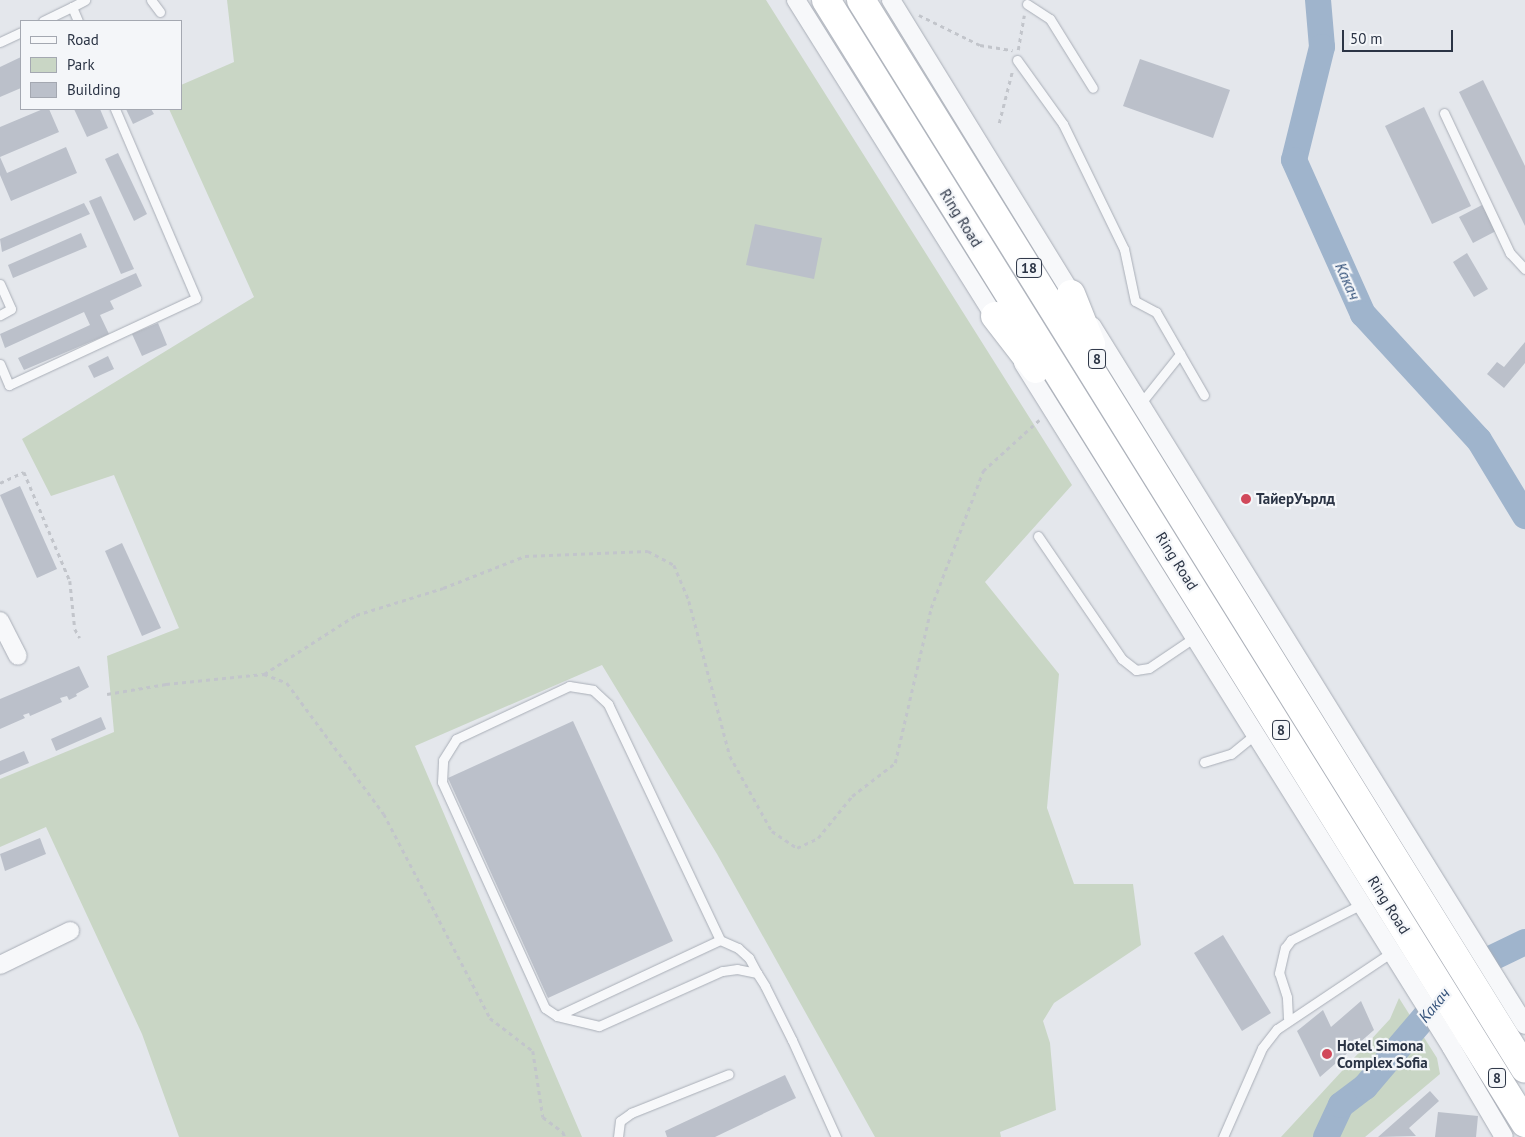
<!DOCTYPE html>
<html>
<head>
<meta charset="utf-8">
<style>
	body { margin:0 }
	#map { position:relative; width:1525px; height:1137px; overflow:hidden; background:#e4e7ec; font-family:"PT Sans",sans-serif }
	div>[style] { position:absolute }
	.green>* { inset:0; background:#c9d6c5 }
	.river>* { height:26px; margin:-13px; padding:0 13px; transform-origin:13px; border-radius:13px; background:#9fb4cc }
	.building>* { inset:0; background:#bbc0ca }
	.path>* { height:2.5px; margin-top:-1.25px; transform-origin:0; background:repeating-linear-gradient(90deg,#c2c5cb 0 4px,transparent 0 8px) }
	.roads { filter:drop-shadow(0 0 1px #a9aeb7) drop-shadow(0 0 1px #a9aeb7) }
	.lane>* { height:9px; margin:-4.5px; padding:0 4.5px; transform-origin:4.5px; border-radius:4.5px; background:#f7f8fa }
	.street>* { height:18px; margin:-9px; padding:0 9px; transform-origin:9px; border-radius:9px; background:#f7f8fa }
	.highway>* { height:28px; margin:-14px; padding:0 14px; transform-origin:14px; border-radius:14px; background:#fff }
	.dots>* { width:14px; height:14px; translate:-50% -50%; box-sizing:border-box; border:2px solid #f4f6f9; border-radius:50% }
	span { translate:-50% -50%; white-space:nowrap; text-align:center; line-height:1.15; -webkit-text-stroke:4.5px #f4f6f9; paint-order:stroke }
	.shield-label span { padding:1px 4px; background:#f4f6f9; border:1px solid; border-radius:4px; -webkit-text-stroke-width:0 }
	.shield-label { font-size:14px; color:#2b3445; font-weight:700 }
	.street-label { font-size:15px; color:#2b3445 }
	.poi-label { font-size:15px; color:#2b3445; font-weight:700 }
	.left { translate:0 -50%; text-align:left }
	.water-label { font-size:16px; color:#34527a; font-style:italic }
	.legend { position:absolute; left:20px; top:20px; width:162px; height:90px; box-sizing:border-box; background:#f4f6f9; border:1px solid #a4a8b1; margin:0; padding:6px 9px; list-style:none; font-size:15px; color:#2b3445 }
	.legend li { display:flex; align-items:center; gap:10px; height:25px }
	.legend b { width:25px; border:1px solid #a4a8b1 }
	.scale { position:absolute; left:1342px; top:30px; width:111px; height:22px; box-sizing:border-box; border:2px solid #2b3445; border-top:0; padding-left:6px; font-size:15px; line-height:18px; white-space:nowrap; color:#2b3445; -webkit-text-stroke:4px #f4f6f9; paint-order:stroke }
</style>
</head>
<body>
<div id="map">
	<div class="green">
		<div style="clip-path:polygon(227px 0,766px 0,1072px 485px,985px 582px,1059px 674px,1047px 808px,1074px 884px,1133px 884px,1141px 945px,1054px 1003px,1043px 1021px,1050px 1043px,1056px 1110px,1000px 1132px,1001px 1137px,875px 1137px,717px 854px,602px 665px,415px 746px,582px 1137px,179px 1137px,142px 1034px,46px 827px,0 847px,0 779px,114px 732px,107px 656px,179px 628px,114px 475px,51px 496px,22px 439px,254px 297px,169px 109px,181px 109px,181px 85px,234px 62px)"></div>
		<div style="clip-path:polygon(1399px 998px,1437px 1058px,1440px 1074px,1365px 1137px,1281px 1137px,1390px 1019px)"></div>
	</div>
	<div class="river">
		<div style="left:1318px;top:0;width:47px;rotate:85.1deg"></div>
		<div style="left:1322px;top:47px;width:116px;rotate:103.9deg"></div>
		<div style="left:1294px;top:160px;width:169px;rotate:65.9deg"></div>
		<div style="left:1363px;top:314px;width:171px;rotate:47.4deg"></div>
		<div style="left:1479px;top:440px;width:89px;rotate:58.8deg"></div>
		<div style="left:1326px;top:1137px;width:35px;rotate:-65deg"></div>
		<div style="left:1341px;top:1105px;width:30px;rotate:-37deg"></div>
		<div style="left:1365px;top:1087px;width:151px;rotate:-49.6deg"></div>
		<div style="left:1463px;top:972px;width:69px;rotate:-25.8deg"></div>
	</div>
	<div class="building">
		<div style="clip-path:polygon(21px 57px,21px 88px,0 97px,0 67px)"></div>
		<div style="clip-path:polygon(1140px 59px,1230px 90px,1213px 138px,1123px 106px)"></div>
		<div style="clip-path:polygon(1483px 80px,1525px 166px,1525px 226px,1459px 92px)"></div>
		<div style="clip-path:polygon(1424px 107px,1471px 206px,1432px 224px,1385px 126px)"></div>
		<div style="clip-path:polygon(43px 109px,49px 109px,59px 132px,0 157px,7px 173px,66px 147px,77px 173px,11px 201px,0 175px,0 127px)"></div>
		<div style="clip-path:polygon(74px 109px,100px 109px,108px 128px,87px 137px)"></div>
		<div style="clip-path:polygon(126px 109px,151px 109px,154px 114px,133px 124px)"></div>
		<div style="clip-path:polygon(118px 153px,147px 214px,134px 221px,105px 159px)"></div>
		<div style="clip-path:polygon(101px 196px,134px 269px,121px 274px,89px 201px)"></div>
		<div style="clip-path:polygon(84px 203px,90px 214px,2px 252px,0 239px)"></div>
		<div style="clip-path:polygon(1482px 205px,1496px 231px,1473px 243px,1459px 217px)"></div>
		<div style="clip-path:polygon(755px 224px,822px 238px,814px 279px,746px 265px)"></div>
		<div style="clip-path:polygon(81px 233px,87px 247px,13px 278px,8px 265px)"></div>
		<div style="clip-path:polygon(1467px 253px,1488px 289px,1474px 297px,1453px 262px)"></div>
		<div style="clip-path:polygon(136px 273px,142px 286px,110px 301px,114px 309px,100px 315px,109px 334px,24px 370px,18px 358px,90px 325px,84px 312px,5px 348px,0 334px)"></div>
		<div style="clip-path:polygon(158px 323px,167px 345px,142px 356px,132px 334px)"></div>
		<div style="clip-path:polygon(1525px 342px,1525px 363px,1504px 388px,1487px 374px,1497px 362px,1504px 367px)"></div>
		<div style="clip-path:polygon(108px 356px,114px 369px,94px 378px,88px 366px)"></div>
		<div style="clip-path:polygon(20px 486px,57px 569px,37px 578px,0 495px)"></div>
		<div style="clip-path:polygon(122px 543px,161px 628px,142px 636px,105px 551px)"></div>
		<div style="clip-path:polygon(79px 666px,89px 687px,76px 694px,77px 696px,69px 700px,67px 696px,60px 698px,62px 702px,30px 716px,29px 713px,23px 715px,25px 718px,0 729px,0 699px)"></div>
		<div style="clip-path:polygon(101px 717px,106px 729px,56px 751px,51px 739px)"></div>
		<div style="clip-path:polygon(573px 721px,673px 941px,548px 998px,448px 778px)"></div>
		<div style="clip-path:polygon(24px 751px,29px 763px,0 775px,0 761px)"></div>
		<div style="clip-path:polygon(40px 838px,46px 854px,5px 871px,0 854px)"></div>
		<div style="clip-path:polygon(1223px 935px,1271px 1013px,1242px 1031px,1194px 953px)"></div>
		<div style="clip-path:polygon(1361px 1001px,1374px 1030px,1320px 1077px,1297px 1031px,1323px 1010px,1331px 1027px)"></div>
		<div style="clip-path:polygon(785px 1075px,796px 1098px,715px 1137px,667px 1137px,665px 1131px)"></div>
		<div style="clip-path:polygon(1430px 1091px,1439px 1101px,1409px 1128px,1416px 1136px,1378px 1137px)"></div>
		<div style="clip-path:polygon(1438px 1112px,1478px 1116px,1476px 1137px,1435px 1137px)"></div>
	</div>
	<div class="path">
		<div style="left:919px;top:15px;width:68px;rotate:26.2deg"></div>
		<div style="left:980px;top:45px;width:33px;rotate:9deg"></div>
		<div style="left:1018px;top:50px;width:35px;rotate:-80deg"></div>
		<div style="left:999px;top:123px;width:53px;rotate:-75.7deg"></div>
		<div style="left:0;top:483px;width:26px;rotate:-25deg"></div>
		<div style="left:24px;top:472px;width:118px;rotate:67.1deg"></div>
		<div style="left:70px;top:581px;width:48px;rotate:84.1deg"></div>
		<div style="left:75px;top:629px;width:10px;rotate:61deg"></div>
		<div style="left:264px;top:674px;width:109px;rotate:-32.7deg"></div>
		<div style="left:356px;top:615px;width:91px;rotate:-17.2deg"></div>
		<div style="left:443px;top:588px;width:88px;rotate:-21.3deg"></div>
		<div style="left:525px;top:556px;width:123px;rotate:-2.3deg"></div>
		<div style="left:648px;top:551px;width:30px;rotate:28deg"></div>
		<div style="left:674px;top:565px;width:39px;rotate:67deg"></div>
		<div style="left:689px;top:601px;width:160px;rotate:75.2deg"></div>
		<div style="left:730px;top:756px;width:86px;rotate:60.8deg"></div>
		<div style="left:772px;top:831px;width:30px;rotate:34deg"></div>
		<div style="left:797px;top:848px;width:23px;rotate:-25deg"></div>
		<div style="left:818px;top:838px;width:54px;rotate:-51deg"></div>
		<div style="left:852px;top:796px;width:54px;rotate:-37.5deg"></div>
		<div style="left:895px;top:763px;width:159px;rotate:-76.9deg"></div>
		<div style="left:931px;top:608px;width:147px;rotate:-69.2deg"></div>
		<div style="left:983px;top:471px;width:76px;rotate:-42.3deg"></div>
		<div style="left:107px;top:694px;width:60px;rotate:-9.6deg"></div>
		<div style="left:166px;top:684px;width:99px;rotate:-5.8deg"></div>
		<div style="left:264px;top:674px;width:25px;rotate:21deg"></div>
		<div style="left:287px;top:683px;width:163px;rotate:53.5deg"></div>
		<div style="left:384px;top:814px;width:230px;rotate:62.5deg"></div>
		<div style="left:490px;top:1018px;width:54px;rotate:37.5deg"></div>
		<div style="left:533px;top:1051px;width:67px;rotate:81.4deg"></div>
		<div style="left:543px;top:1117px;width:25px;rotate:37deg"></div>
		<div style="left:563px;top:1132px;width:5px;rotate:68deg"></div>
	</div>
	<div class="roads">
		<div class="lane">
			<div style="left:151px;top:0;width:15px;rotate:53deg"></div>
			<div style="left:1027px;top:4px;width:27px;rotate:33deg"></div>
			<div style="left:1050px;top:19px;width:81px;rotate:58.1deg"></div>
			<div style="left:72px;top:7px;width:15px;rotate:-28deg"></div>
			<div style="left:43px;top:21px;width:32px;rotate:-26deg"></div>
			<div style="left:72px;top:7px;width:15px;rotate:67deg"></div>
			<div style="left:0;top:42px;width:23px;rotate:-25deg"></div>
			<div style="left:1017px;top:60px;width:79px;rotate:54.3deg"></div>
			<div style="left:1063px;top:124px;width:139px;rotate:64deg"></div>
			<div style="left:1124px;top:249px;width:53px;rotate:78.1deg"></div>
			<div style="left:1135px;top:301px;width:24px;rotate:28deg"></div>
			<div style="left:1156px;top:312px;width:96px;rotate:60deg"></div>
			<div style="left:1444px;top:113px;width:155px;rotate:64.8deg"></div>
			<div style="left:1510px;top:253px;width:22px;rotate:47deg"></div>
			<div style="left:0;top:284px;width:27px;rotate:66deg"></div>
			<div style="left:11px;top:309px;width:13px;rotate:151deg"></div>
			<div style="left:0;top:364px;width:23px;rotate:67deg"></div>
			<div style="left:9px;top:385px;width:206px;rotate:-24.9deg"></div>
			<div style="left:196px;top:298px;width:206px;rotate:-113.2deg"></div>
			<div style="left:1141px;top:403px;width:63px;rotate:-51.5deg"></div>
			<div style="left:1038px;top:536px;width:149px;rotate:55.7deg"></div>
			<div style="left:1122px;top:659px;width:18px;rotate:38deg"></div>
			<div style="left:1136px;top:670px;width:13px;rotate:-9deg"></div>
			<div style="left:1149px;top:668px;width:55px;rotate:-34deg"></div>
			<div style="left:1204px;top:762px;width:28px;rotate:-17deg"></div>
			<div style="left:1231px;top:754px;width:32px;rotate:-39deg"></div>
			<div style="left:757px;top:973px;width:20px;rotate:-169deg"></div>
			<div style="left:737px;top:969px;width:15px;rotate:172deg"></div>
			<div style="left:722px;top:971px;width:135px;rotate:155.9deg"></div>
			<div style="left:599px;top:1026px;width:43px;rotate:-166.6deg"></div>
			<div style="left:557px;top:1016px;width:14px;rotate:-146deg"></div>
			<div style="left:545px;top:1008px;width:248px;rotate:-114.5deg"></div>
			<div style="left:442px;top:782px;width:22px;rotate:-87deg"></div>
			<div style="left:443px;top:760px;width:25px;rotate:-58deg"></div>
			<div style="left:456px;top:739px;width:125px;rotate:-25.1deg"></div>
			<div style="left:569px;top:686px;width:24px;rotate:9deg"></div>
			<div style="left:593px;top:690px;width:21px;rotate:43deg"></div>
			<div style="left:608px;top:704px;width:261px;rotate:64.6deg"></div>
			<div style="left:720px;top:940px;width:20px;rotate:24deg"></div>
			<div style="left:738px;top:948px;width:15px;rotate:42deg"></div>
			<div style="left:749px;top:958px;width:17px;rotate:62deg"></div>
			<div style="left:757px;top:973px;width:15px;rotate:58deg"></div>
			<div style="left:765px;top:986px;width:60px;rotate:63.4deg"></div>
			<div style="left:792px;top:1040px;width:107px;rotate:65.6deg"></div>
			<div style="left:557px;top:1016px;width:180px;rotate:-25deg"></div>
			<div style="left:1288px;top:1018px;width:21px;rotate:-93deg"></div>
			<div style="left:1287px;top:997px;width:25px;rotate:-108deg"></div>
			<div style="left:1279px;top:973px;width:26px;rotate:-77deg"></div>
			<div style="left:1285px;top:948px;width:10px;rotate:-53deg"></div>
			<div style="left:1291px;top:940px;width:80px;rotate:-26.9deg"></div>
			<div style="left:618px;top:1137px;width:16px;rotate:-83deg"></div>
			<div style="left:620px;top:1121px;width:14px;rotate:-36deg"></div>
			<div style="left:631px;top:1113px;width:105px;rotate:-21.7deg"></div>
			<div style="left:1223px;top:1137px;width:97px;rotate:-66.3deg"></div>
			<div style="left:1262px;top:1048px;width:24px;rotate:-52deg"></div>
			<div style="left:1277px;top:1029px;width:138px;rotate:-33.8deg"></div>
		</div>
		<div class="street">
			<div style="left:796px;top:0;width:381px;rotate:57.9deg"></div>
			<div style="left:891px;top:0;width:355px;rotate:58.4deg"></div>
			<div style="left:1092px;top:326px;width:822px;rotate:58.22deg"></div>
			<div style="left:1023px;top:363px;width:807px;rotate:57.96deg"></div>
			<div style="left:1451px;top:1047px;width:104px;rotate:59.5deg"></div>
			<div style="left:0;top:621px;width:39px;rotate:63deg"></div>
			<div style="left:0;top:965px;width:78px;rotate:-25.9deg"></div>
		</div>
		<div class="highway">
			<div style="left:826px;top:0;width:1323px;rotate:58.1deg"></div>
			<div style="left:861px;top:0;width:1258px;rotate:58.15deg"></div>
			<div style="left:1071px;top:294px;width:54px;rotate:68.2deg"></div>
			<div style="left:995px;top:316px;width:67px;rotate:52.3deg"></div>
		</div>
	</div>
	<div class="dots">
		<div style="left:1246px;top:499px;background:#d1495b"></div>
		<div style="left:1327px;top:1054px;background:#d1495b"></div>
	</div>
	<div class="shield-label">
		<span style="left:1029px;top:268px">18</span>
		<span style="left:1097px;top:359px">8</span>
		<span style="left:1281px;top:730px">8</span>
		<span style="left:1497px;top:1078px">8</span>
	</div>
	<div class="street-label">
		<span style="left:961px;top:218px;rotate:58deg">Ring Road</span>
		<span style="left:1177px;top:561px;rotate:58deg">Ring Road</span>
		<span style="left:1389px;top:905px;rotate:58deg">Ring Road</span>
	</div>
	<div class="poi-label">
		<span class="left" style="left:1256px;top:499px">ТайерУърлд</span>
		<span class="left" style="left:1337px;top:1054px">Hotel Simona<br>Complex Sofia</span>
	</div>
	<div class="water-label">
		<span style="left:1348px;top:281px;rotate:66deg">Какач</span>
		<span style="left:1434px;top:1005px;rotate:-50deg">Какач</span>
	</div>
	<ul class="legend">
	<li><b style="height:6px;background:#f7f8fa"></b>Road</li>
	<li><b style="height:14px;background:#c9d6c5"></b>Park</li>
	<li><b style="height:14px;background:#bbc0ca"></b>Building</li>
	</ul>
	<div class="scale">50 m</div>
</div>
</body>
</html>
